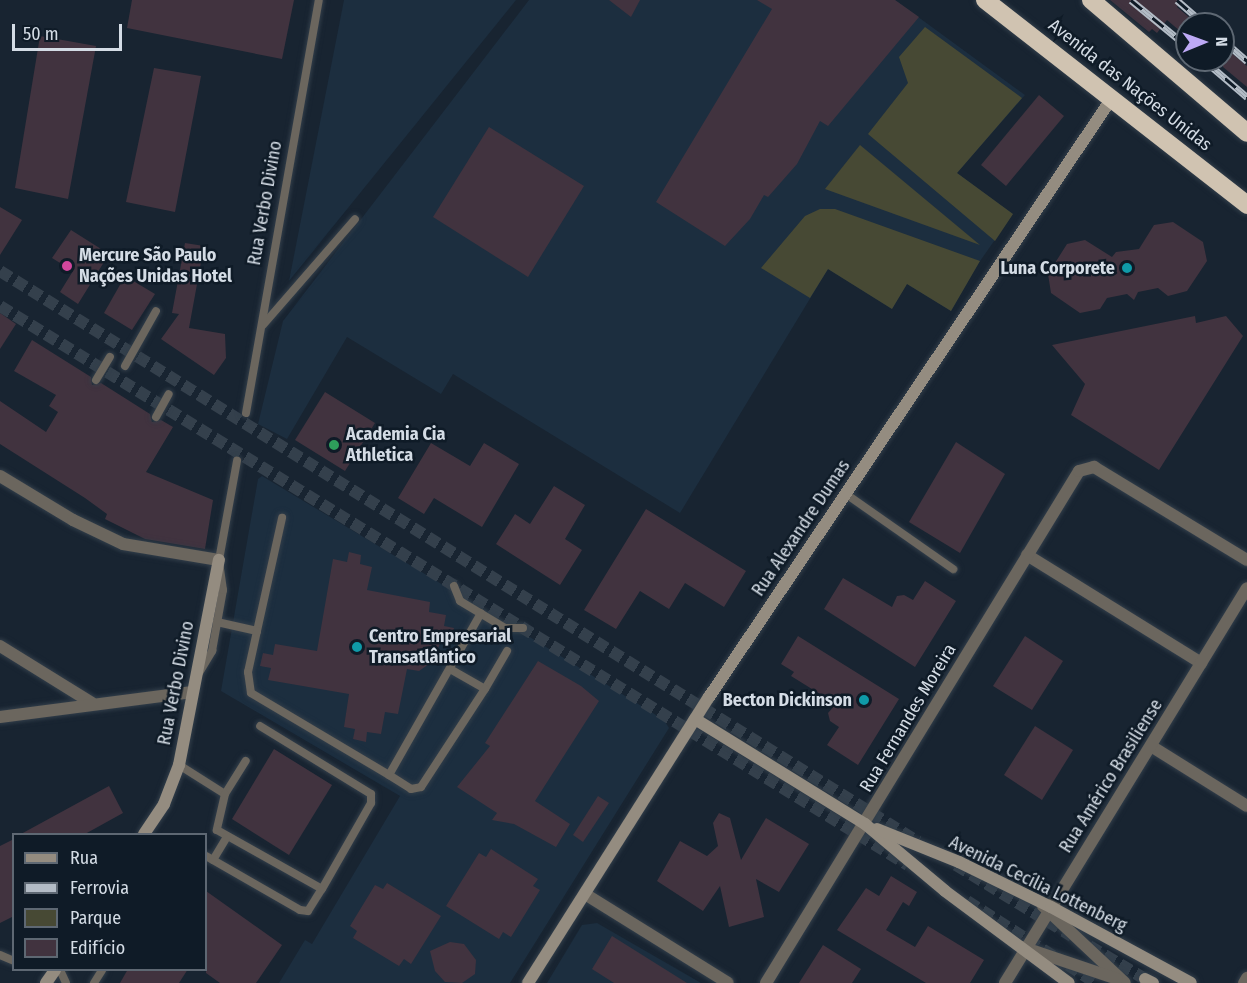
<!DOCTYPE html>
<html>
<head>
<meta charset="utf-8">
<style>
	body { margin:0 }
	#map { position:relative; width:1247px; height:983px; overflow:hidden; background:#182431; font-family:"Fira Sans Condensed",sans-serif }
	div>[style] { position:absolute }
	.built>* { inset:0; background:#1c2e3f }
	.green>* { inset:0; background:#474934 }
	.building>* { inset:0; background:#41333f }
	.secondary-tunnel>* { height:12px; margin-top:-6px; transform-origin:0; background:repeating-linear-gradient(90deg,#34404c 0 12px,transparent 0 18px) }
	.roads { filter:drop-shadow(0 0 2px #323e4a) drop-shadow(0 0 2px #323e4a) }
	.lane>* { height:8px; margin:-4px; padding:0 4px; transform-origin:4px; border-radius:4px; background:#6b665e }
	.street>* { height:12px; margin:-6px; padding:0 6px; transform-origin:6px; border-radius:6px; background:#6b665e }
	.secondary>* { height:12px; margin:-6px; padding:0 6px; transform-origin:6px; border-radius:6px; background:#948c80 }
	.highway>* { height:18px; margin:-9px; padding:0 9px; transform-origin:9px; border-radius:9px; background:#d0c3b1 }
	.rail>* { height:7px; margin-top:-3.5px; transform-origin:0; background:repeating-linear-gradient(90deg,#0f1b27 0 14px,#b3bcc6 0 28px); box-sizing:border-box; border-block:2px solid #b3bcc6 }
	.dots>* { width:16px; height:16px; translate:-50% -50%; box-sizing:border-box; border:3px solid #0f1b27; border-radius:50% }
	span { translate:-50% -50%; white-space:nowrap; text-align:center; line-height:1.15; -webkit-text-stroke:5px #0f1b27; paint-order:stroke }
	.street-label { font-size:18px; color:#d4dce5 }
	.poi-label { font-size:18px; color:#d4dce5; font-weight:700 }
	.left { translate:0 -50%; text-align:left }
	.right { translate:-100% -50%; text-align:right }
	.legend { position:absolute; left:12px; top:833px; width:195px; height:138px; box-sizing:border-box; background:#0f1b27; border:2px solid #5e6873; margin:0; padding:8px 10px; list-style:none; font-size:18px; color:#d4dce5 }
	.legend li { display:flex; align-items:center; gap:12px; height:30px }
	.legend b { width:30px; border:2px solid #5e6873 }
	.north { position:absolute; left:1175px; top:12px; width:60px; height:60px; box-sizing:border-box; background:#0f1b27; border:2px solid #5e6873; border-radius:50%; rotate:89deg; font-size:16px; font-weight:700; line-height:24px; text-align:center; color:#d4dce5 }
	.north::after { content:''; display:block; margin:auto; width:21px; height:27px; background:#bda9f5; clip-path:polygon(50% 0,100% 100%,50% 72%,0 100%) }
	.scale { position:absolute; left:12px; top:24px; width:110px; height:27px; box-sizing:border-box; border:3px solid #d4dce5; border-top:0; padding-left:8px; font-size:18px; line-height:21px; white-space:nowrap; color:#d4dce5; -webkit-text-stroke:4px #0f1b27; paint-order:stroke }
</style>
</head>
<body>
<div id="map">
	<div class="built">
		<div style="clip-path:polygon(344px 0,516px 0,289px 281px)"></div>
		<div style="clip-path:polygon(529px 0,895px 0,1025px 95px,957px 173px,1013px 214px,978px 264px,951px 311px,907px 284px,892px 309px,828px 269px,680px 513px,453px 374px,441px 394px,347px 337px,287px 439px,258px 424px,283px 321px)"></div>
		<div style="clip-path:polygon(262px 476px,538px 642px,664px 720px,669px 728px,510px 983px,279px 983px,305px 940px,312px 944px,400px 796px,221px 691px,258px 479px)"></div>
		<div style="clip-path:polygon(597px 923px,701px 983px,547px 983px,582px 925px)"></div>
	</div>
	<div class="green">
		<div style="clip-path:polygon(925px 27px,1022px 98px,957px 173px,1013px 214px,995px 241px,868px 134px,908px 83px,899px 57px)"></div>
		<div style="clip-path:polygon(860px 145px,980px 245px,825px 189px)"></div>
		<div style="clip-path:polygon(820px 209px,835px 209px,980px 261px,951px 311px,907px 284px,892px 309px,828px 269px,810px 298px,761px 268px,805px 216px)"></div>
	</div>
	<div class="building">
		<div style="clip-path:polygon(132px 0,294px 0,282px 59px,127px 28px)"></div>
		<div style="clip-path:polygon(609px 0,640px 0,631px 17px)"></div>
		<div style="clip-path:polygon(757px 0,895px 0,919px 17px,828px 126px,820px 121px,797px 164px,768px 197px,764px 195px,750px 219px,725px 246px,656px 202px,772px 9px)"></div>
		<div style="clip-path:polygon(1110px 0,1183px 0,1177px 7px,1197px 24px,1187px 24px,1187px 37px,1167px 20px,1157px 33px,1152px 29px,1149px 32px)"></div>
		<div style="clip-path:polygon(40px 36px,96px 46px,68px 199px,15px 188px)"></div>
		<div style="clip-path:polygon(1223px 46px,1247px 66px,1247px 87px,1223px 67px)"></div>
		<div style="clip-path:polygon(154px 68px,201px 76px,175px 212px,126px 202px)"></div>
		<div style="clip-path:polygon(1039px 95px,1064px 116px,1006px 186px,981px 165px)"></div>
		<div style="clip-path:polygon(489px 127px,584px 186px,528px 277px,433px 217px)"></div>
		<div style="clip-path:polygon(0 207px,22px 220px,0 255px)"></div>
		<div style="clip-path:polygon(1173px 222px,1203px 242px,1207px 261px,1187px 291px,1168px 296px,1158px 288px,1138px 292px,1134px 300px,1127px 294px,1107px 298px,1100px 309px,1080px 313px,1051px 293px,1048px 274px,1067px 244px,1085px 240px,1112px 257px,1116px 252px,1139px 249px,1154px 225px)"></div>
		<div style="clip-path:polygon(71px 230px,109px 254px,78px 304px,60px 292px,73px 271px,52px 258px)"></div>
		<div style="clip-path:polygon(185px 243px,204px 246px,189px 328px,225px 334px,226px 358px,214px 375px,161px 339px,179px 314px,172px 313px)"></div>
		<div style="clip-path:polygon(125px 276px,155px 294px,132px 330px,104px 313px)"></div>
		<div style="clip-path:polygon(0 313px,16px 324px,0 349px)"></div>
		<div style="clip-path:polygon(1195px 316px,1196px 323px,1226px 316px,1243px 336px,1159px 470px,1071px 415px,1085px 384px,1052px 345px)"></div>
		<div style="clip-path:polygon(32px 340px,91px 377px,92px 385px,101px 383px,150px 414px,152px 422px,161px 420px,173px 427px,146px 472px,213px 500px,205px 549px,145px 539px,105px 519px,107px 514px,85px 498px,0 444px,0 401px,46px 432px,58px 412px,49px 406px,56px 395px,14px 371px)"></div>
		<div style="clip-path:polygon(325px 392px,375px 423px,345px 471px,295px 440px)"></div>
		<div style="clip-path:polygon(956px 442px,1005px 474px,960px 553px,909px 522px)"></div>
		<div style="clip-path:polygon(431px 443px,470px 466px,484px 443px,519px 464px,482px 527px,434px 498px,424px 514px,398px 498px)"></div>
		<div style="clip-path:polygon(554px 486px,585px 505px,565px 539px,582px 550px,560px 585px,496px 544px,515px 514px,530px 524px)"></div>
		<div style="clip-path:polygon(646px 509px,746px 571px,724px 607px,685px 583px,669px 609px,640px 591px,616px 629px,584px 610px)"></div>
		<div style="clip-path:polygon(349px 552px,361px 555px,360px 564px,372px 567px,367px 590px,430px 602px,429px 612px,446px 615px,444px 626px,454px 628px,452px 640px,442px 639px,432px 662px,419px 671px,407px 669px,398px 714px,385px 712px,381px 734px,367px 732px,366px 742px,353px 739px,355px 729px,344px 727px,349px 694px,268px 680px,271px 668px,260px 666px,263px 653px,273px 655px,275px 644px,317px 651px,333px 559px,347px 562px)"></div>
		<div style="clip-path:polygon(843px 578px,892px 607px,897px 596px,904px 595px,913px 600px,925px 581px,956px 601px,915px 667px,824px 609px)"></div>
		<div style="clip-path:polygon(798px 636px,899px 699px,858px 765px,827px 745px,839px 727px,830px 721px,828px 713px,836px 704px,791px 676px,794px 672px,781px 664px)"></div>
		<div style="clip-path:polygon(1025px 636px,1063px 661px,1032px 710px,993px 686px)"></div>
		<div style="clip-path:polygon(538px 661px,581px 686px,599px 701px,535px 801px,570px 824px,556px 847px,514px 824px,492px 820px,497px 813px,457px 787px,490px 746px,485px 743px)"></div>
		<div style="clip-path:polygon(1035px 726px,1073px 750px,1042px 800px,1004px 775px)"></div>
		<div style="clip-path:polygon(274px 749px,332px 785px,289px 855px,232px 819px)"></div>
		<div style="clip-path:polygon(109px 786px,123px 813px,85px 834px,21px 834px)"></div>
		<div style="clip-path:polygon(598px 796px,609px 803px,583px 842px,573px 835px)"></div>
		<div style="clip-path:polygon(719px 813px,730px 818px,741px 860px,766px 818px,809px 844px,779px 892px,756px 879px,764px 917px,729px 927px,720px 886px,703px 911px,657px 881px,680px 841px,707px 856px,718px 846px,713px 823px)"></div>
		<div style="clip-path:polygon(14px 839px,14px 916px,0 923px,0 846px)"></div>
		<div style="clip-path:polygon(491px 849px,538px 879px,533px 886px,540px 890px,511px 937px,503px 932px,499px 939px,446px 906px,479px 853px,486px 857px)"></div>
		<div style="clip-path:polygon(891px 876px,917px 892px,909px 906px,903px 902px,886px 930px,915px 947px,928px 926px,984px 960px,970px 983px,926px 983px,837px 930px,866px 888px,879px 896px)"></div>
		<div style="clip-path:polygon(387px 883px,441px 916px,411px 964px,404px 959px,399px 966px,353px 938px,357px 931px,350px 926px,375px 885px,383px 889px)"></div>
		<div style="clip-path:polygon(206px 891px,282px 945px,256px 983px,220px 983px,206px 973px)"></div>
		<div style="clip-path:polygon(612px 936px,687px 983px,614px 983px,592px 969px)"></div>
		<div style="clip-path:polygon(450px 942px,464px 944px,476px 960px,475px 974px,462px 983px,445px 982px,435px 971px,430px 951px)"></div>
		<div style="clip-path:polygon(823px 945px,861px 969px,852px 983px,799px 983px)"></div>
		<div style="clip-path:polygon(128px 969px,188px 969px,179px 983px,120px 983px)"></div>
	</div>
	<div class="secondary-tunnel">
		<div style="left:0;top:271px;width:1081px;rotate:31.88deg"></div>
		<div style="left:0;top:306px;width:1066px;rotate:31.62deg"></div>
		<div style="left:956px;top:865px;width:136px;rotate:31.5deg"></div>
		<div style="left:967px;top:901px;width:102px;rotate:32.6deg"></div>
		<div style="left:1089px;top:946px;width:65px;rotate:30.5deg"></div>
		<div style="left:1068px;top:965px;width:33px;rotate:33deg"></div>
	</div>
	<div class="roads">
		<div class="lane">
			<div style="left:263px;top:325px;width:140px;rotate:-49deg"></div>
			<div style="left:125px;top:366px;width:63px;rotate:-60.6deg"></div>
			<div style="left:96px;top:380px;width:27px;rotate:-59deg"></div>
			<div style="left:246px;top:413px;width:419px;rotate:-80deg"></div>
			<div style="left:156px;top:417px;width:26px;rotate:-61deg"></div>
			<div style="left:846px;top:494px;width:131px;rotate:35deg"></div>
			<div style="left:454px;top:586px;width:16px;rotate:68deg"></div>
			<div style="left:460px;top:601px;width:52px;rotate:31deg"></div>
			<div style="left:505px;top:628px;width:18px"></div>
			<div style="left:217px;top:622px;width:41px;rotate:12.7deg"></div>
			<div style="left:257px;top:631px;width:116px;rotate:-77.5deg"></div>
			<div style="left:257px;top:631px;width:42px;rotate:102.4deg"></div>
			<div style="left:248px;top:672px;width:21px;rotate:82deg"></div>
			<div style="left:251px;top:693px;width:161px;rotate:30.7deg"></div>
			<div style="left:389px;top:775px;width:186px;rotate:-60.4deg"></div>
			<div style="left:450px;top:669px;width:40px;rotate:29.7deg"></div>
			<div style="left:485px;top:689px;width:44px;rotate:-59.9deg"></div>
			<div style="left:199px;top:673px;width:26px;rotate:-59deg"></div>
			<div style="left:212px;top:651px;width:62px;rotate:-79.8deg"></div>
			<div style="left:223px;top:590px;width:30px;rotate:-98deg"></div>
			<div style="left:219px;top:560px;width:101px;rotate:-79.7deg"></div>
			<div style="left:179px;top:765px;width:54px;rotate:32.2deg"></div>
			<div style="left:225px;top:794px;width:39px;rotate:-58deg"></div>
			<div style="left:389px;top:775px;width:26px;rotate:32deg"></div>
			<div style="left:411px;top:789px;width:10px;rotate:-11deg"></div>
			<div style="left:421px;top:787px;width:117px;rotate:-56.9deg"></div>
			<div style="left:225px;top:794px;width:37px;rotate:103deg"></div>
			<div style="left:217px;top:830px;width:120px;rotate:29.3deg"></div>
			<div style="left:322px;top:889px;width:99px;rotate:-60.3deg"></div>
			<div style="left:371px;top:803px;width:9px;rotate:-90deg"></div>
			<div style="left:371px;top:794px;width:130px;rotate:-148.5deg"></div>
			<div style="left:206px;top:856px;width:108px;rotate:29.9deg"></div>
			<div style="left:300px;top:910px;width:8px;rotate:7deg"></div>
			<div style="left:308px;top:911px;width:26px;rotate:-58deg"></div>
			<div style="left:213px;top:860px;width:27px;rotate:-59deg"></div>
			<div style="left:0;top:955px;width:15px;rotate:23deg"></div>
			<div style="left:60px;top:970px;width:14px;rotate:65deg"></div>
			<div style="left:94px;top:983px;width:15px;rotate:-58deg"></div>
		</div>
		<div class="street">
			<div style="left:0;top:476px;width:85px;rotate:31.1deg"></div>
			<div style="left:73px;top:520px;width:55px;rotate:25.6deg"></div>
			<div style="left:123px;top:544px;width:97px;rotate:9.5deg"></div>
			<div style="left:1027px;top:555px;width:205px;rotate:31.8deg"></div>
			<div style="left:0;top:646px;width:108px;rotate:31.8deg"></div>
			<div style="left:0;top:717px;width:194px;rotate:-7.4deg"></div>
			<div style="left:1151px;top:746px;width:113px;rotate:32deg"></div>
			<div style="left:585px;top:894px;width:168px;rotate:31.9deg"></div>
			<div style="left:1043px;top:906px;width:112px;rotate:43.2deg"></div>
			<div style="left:1022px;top:947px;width:100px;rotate:18.6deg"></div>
			<div style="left:766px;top:983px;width:600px;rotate:-58.56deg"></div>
			<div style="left:1079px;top:471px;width:16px;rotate:-15deg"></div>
			<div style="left:1094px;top:467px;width:179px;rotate:31.3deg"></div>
			<div style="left:1005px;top:983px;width:463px;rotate:-58.5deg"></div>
			<div style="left:1244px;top:983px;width:6px;rotate:-59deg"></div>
		</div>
		<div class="secondary">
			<div style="left:695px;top:719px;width:200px;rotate:31.7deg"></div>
			<div style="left:865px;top:824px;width:104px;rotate:39.9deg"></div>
			<div style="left:945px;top:891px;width:154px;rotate:36.6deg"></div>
			<div style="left:877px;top:829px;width:88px;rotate:21.9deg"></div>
			<div style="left:959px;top:862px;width:102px;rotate:26.1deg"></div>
			<div style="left:1051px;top:907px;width:159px;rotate:28.5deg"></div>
			<div style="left:144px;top:834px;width:36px;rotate:-56deg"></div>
			<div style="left:164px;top:804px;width:42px;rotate:-69deg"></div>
			<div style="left:179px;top:765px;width:209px;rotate:-79deg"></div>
			<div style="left:1145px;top:979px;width:9px;rotate:27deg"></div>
			<div style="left:46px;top:983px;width:16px;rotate:-55deg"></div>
			<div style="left:528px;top:983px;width:338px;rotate:-57.7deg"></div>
			<div style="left:709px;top:697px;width:722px;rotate:-56.07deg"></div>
		</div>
		<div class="highway">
			<div style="left:985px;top:0;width:333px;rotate:38deg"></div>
			<div style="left:1091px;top:0;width:205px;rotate:40.4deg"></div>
		</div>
	</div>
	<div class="rail">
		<div style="left:1131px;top:0;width:72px;rotate:39.4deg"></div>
		<div style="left:1177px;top:0;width:37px;rotate:41deg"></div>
		<div style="left:1223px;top:40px;width:32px;rotate:41deg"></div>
		<div style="left:1204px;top:60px;width:57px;rotate:40.7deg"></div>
	</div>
	<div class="dots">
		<div style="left:67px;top:266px;background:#d1479c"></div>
		<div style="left:1127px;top:268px;background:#0f9aa8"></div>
		<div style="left:334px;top:445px;background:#2e9e5b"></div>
		<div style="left:357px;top:647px;background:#0f9aa8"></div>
		<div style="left:864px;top:700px;background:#0f9aa8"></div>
	</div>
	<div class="street-label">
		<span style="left:1130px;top:85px;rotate:38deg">Avenida das Nações Unidas</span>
		<span style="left:265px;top:203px;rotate:-80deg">Rua Verbo Divino</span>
		<span style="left:801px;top:528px;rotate:-56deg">Rua Alexandre Dumas</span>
		<span style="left:176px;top:683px;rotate:-79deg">Rua Verbo Divino</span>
		<span style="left:908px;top:718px;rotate:-59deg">Rua Fernandes Moreira</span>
		<span style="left:1111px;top:776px;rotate:-58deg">Rua Américo Brasiliense</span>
		<span style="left:1038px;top:884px;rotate:26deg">Avenida Cecília Lottenberg</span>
	</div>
	<div class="poi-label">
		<span class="left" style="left:79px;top:266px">Mercure São Paulo<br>Nações Unidas Hotel</span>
		<span class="right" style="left:1115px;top:268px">Luna Corporete</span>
		<span class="left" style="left:346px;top:445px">Academia Cia<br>Athletica</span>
		<span class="left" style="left:369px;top:647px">Centro Empresarial<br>Transatlântico</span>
		<span class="right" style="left:852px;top:700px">Becton Dickinson</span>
	</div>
	<ul class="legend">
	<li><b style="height:8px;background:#948c80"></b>Rua</li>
	<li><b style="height:8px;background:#b3bcc6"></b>Ferrovia</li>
	<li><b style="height:16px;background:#474934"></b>Parque</li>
	<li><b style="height:16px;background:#41333f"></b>Edifício</li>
	</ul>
	<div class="north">N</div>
	<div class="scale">50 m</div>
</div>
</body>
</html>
